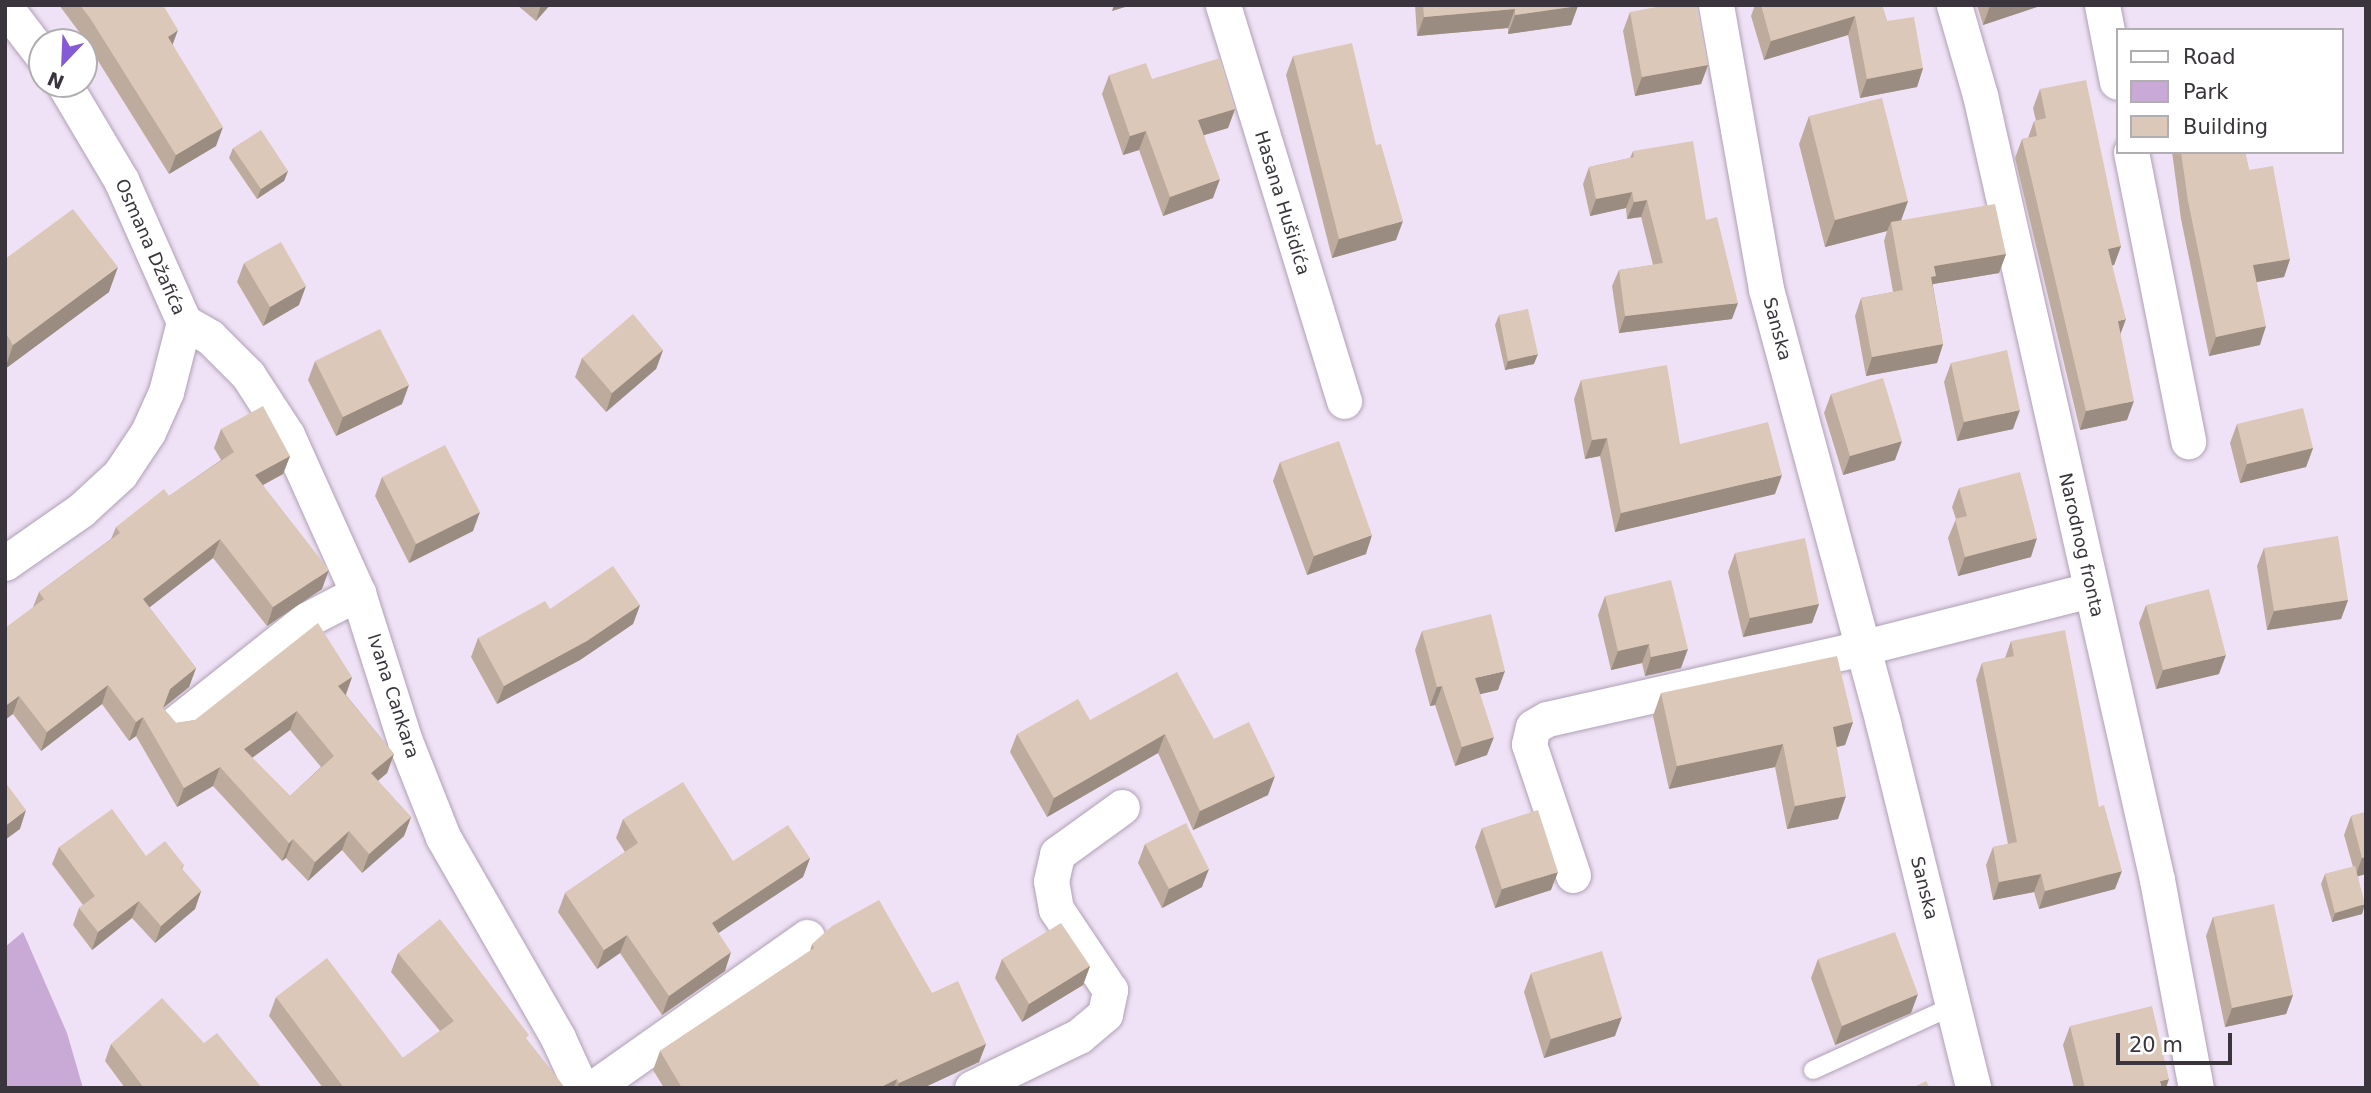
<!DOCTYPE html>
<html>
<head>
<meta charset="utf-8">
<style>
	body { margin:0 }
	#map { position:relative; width:2371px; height:1093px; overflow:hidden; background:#f0e2f6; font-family:"DejaVu Sans",sans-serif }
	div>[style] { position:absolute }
	.green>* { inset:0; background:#c9a9d5 }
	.roads { filter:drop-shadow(0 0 2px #afa1b5) drop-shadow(0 0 2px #afa1b5) }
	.service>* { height:18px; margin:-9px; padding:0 9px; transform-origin:9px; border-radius:9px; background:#fff }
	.minor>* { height:35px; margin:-17.5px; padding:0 17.5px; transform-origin:17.5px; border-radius:17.5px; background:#fff }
	.wall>* { inset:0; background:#bdac9e }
	.shaded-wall>* { inset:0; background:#9a8c81 }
	.building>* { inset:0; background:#dcc8b8 }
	span { translate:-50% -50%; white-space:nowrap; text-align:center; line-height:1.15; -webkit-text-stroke:5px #fff; paint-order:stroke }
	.street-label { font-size:18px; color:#3a353d }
	.frame { position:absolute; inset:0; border:7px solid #3a353d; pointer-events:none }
	.legend { position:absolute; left:2116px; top:28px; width:228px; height:126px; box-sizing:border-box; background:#fff; border:2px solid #b0aeb1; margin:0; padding:9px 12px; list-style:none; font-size:21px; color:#3a353d }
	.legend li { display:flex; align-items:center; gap:14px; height:35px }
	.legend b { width:35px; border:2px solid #b0aeb1 }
	.north { position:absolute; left:28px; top:28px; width:70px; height:70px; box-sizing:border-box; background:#fff; border:2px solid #b0aeb1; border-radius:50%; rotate:203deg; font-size:19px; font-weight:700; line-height:28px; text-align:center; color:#3a353d }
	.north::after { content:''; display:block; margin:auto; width:24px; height:32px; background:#855bd5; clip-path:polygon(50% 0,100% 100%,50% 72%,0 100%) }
	.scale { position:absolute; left:2116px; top:1033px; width:116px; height:32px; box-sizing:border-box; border:4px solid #3a353d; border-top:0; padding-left:9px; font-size:21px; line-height:24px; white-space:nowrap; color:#3a353d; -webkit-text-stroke:5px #fff; paint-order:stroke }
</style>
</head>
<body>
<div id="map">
	<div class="green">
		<div style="clip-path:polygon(23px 932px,67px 1033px,83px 1088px,5px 1088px,5px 947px)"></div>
	</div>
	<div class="roads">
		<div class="service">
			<div style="left:1813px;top:1070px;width:156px;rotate:-24.6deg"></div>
		</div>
		<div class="minor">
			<div style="left:1223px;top:5px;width:414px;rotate:73deg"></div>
			<div style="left:1716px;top:5px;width:288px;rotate:80deg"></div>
			<div style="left:1766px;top:289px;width:449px;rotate:74.9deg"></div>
			<div style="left:1883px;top:723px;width:376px;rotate:76.1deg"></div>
			<div style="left:1954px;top:5px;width:94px;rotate:73.9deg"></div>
			<div style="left:1980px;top:95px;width:805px;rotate:77.29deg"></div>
			<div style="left:2157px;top:880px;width:212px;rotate:79.4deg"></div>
			<div style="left:2102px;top:5px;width:78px;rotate:79deg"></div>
			<div style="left:5px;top:7px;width:61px;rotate:52.4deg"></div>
			<div style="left:2131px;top:152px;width:295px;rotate:78.8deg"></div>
			<div style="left:184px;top:322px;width:30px;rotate:30deg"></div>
			<div style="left:210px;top:337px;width:54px;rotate:45deg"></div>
			<div style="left:248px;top:375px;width:72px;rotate:57deg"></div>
			<div style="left:287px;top:435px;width:173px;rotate:65.8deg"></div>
			<div style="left:358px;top:593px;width:155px;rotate:72.4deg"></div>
			<div style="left:405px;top:741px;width:103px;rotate:68.4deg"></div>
			<div style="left:443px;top:837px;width:232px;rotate:60.2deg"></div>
			<div style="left:558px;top:1038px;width:55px;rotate:65.3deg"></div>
			<div style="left:5px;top:563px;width:93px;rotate:-34.9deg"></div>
			<div style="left:81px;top:510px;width:53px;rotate:-42.7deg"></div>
			<div style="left:120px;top:474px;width:50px;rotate:-56.3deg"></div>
			<div style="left:148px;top:432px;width:44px;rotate:-65.8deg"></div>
			<div style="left:166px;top:392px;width:72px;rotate:-75.6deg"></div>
			<div style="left:184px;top:322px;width:155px;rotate:-113.9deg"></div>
			<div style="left:121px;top:180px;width:112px;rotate:-120.7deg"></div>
			<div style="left:176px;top:723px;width:166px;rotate:-38.4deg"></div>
			<div style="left:306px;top:620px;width:59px;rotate:-27.4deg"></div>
			<div style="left:1573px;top:875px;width:138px;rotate:-108.6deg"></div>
			<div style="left:1529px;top:744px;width:17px;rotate:-77deg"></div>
			<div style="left:1533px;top:727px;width:16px;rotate:-30deg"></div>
			<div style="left:1547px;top:719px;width:322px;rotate:-12.7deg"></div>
			<div style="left:1861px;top:648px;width:237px;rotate:-14.2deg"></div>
			<div style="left:593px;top:1088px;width:262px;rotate:-35.2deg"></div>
			<div style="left:972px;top:1088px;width:119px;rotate:-25.9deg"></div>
			<div style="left:1079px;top:1036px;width:34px;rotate:-40deg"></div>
			<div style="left:1105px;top:1014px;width:25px;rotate:-78deg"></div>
			<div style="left:1110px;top:990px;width:97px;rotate:-123.7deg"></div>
			<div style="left:1056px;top:909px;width:28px;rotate:-100deg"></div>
			<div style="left:1051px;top:881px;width:28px;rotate:-77deg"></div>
			<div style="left:1057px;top:854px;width:80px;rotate:-35.9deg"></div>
		</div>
	</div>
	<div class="wall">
		<div style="clip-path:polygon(59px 5px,163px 5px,173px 45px,216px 146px,169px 174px,83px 37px)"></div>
		<div style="clip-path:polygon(517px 5px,550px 5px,536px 21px)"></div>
		<div style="clip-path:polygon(1415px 5px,1578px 5px,1571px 25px,1508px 34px,1508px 28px,1417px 36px)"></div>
		<div style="clip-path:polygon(1755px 5px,1882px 5px,1887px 21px,1923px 68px,1917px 87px,1860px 98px,1848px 35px,1764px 60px,1751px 16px)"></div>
		<div style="clip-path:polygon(1977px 5px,2040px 5px,2040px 6px,1983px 25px)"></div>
		<div style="clip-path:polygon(1630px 12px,1708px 65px,1701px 84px,1635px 96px,1623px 31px)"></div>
		<div style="clip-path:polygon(1293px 56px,1396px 240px,1332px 258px,1286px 75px)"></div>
		<div style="clip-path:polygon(1109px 75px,1152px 79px,1235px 109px,1228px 128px,1204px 135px,1213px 198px,1163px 216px,1139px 150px,1123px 155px,1102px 94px)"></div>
		<div style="clip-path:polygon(2040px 89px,2121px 246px,2114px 265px,2112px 265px,2120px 333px,2127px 420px,2080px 430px,2015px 158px,2022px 139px,2028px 138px,2034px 121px,2036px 121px,2033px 108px)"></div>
		<div style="clip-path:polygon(1809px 116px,1908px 201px,1901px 220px,2006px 254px,1999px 273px,1933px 284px,1933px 286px,1943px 344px,1937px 363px,1866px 376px,1855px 316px,1861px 298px,1893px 292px,1884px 241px,1887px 231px,1825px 247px,1799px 144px)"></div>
		<div style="clip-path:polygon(233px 148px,288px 171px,284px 181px,257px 199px,229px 158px)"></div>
		<div style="clip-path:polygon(1633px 151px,1706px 220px,1732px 319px,1619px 333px,1612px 286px,1619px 270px,1653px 265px,1641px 217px,1627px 219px,1626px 208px,1590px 216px,1583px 184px,1589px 167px,1630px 158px)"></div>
		<div style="clip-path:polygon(2172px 152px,2245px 152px,2249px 170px,2290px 259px,2284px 277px,2257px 282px,2260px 345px,2209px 356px,2181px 219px)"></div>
		<div style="clip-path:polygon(5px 259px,109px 292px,5px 369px)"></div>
		<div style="clip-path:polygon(244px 263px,299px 305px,263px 326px,237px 282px)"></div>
		<div style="clip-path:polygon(1499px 315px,1534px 364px,1505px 370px,1495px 325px)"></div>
		<div style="clip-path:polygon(663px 350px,656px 369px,606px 412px,575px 377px,582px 358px)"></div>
		<div style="clip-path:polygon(315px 361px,402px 404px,336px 436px,308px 380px)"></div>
		<div style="clip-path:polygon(1951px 363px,2013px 429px,1957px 441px,1944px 382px)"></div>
		<div style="clip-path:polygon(1581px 380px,1680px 444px,1775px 494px,1615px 532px,1600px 456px,1585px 459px,1574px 399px)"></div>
		<div style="clip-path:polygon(1831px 394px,1895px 460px,1843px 475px,1824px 413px)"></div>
		<div style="clip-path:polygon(2237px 424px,2313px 448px,2306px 467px,2240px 483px,2230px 443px)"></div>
		<div style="clip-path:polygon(evenodd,221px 429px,290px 456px,283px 474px,263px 485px,322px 589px,267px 626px,213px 558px,149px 607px,196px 668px,189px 687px,163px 708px,176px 723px,195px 720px,352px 677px,346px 695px,394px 754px,387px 773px,378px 781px,411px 817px,404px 836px,362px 873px,342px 850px,308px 881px,286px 858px,282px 861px,213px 786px,177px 807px,136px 736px,129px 741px,102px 704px,41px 751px,13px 714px,33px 607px,39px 592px,111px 539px,116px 527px,169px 496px,221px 460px,214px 448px,221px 429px,290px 730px,321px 767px,290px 796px,252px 758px,290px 730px)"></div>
		<div style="clip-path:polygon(1280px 462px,1366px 554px,1307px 575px,1273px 481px)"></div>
		<div style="clip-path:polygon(382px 477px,473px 531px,409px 563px,375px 496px)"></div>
		<div style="clip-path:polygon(1959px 488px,2031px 557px,1958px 576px,1948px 538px,1956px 519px,1952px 507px)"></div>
		<div style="clip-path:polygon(2264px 548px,2348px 600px,2341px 619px,2267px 630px,2257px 566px)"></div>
		<div style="clip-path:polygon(1735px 553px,1819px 604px,1812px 623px,1743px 637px,1728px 572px)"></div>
		<div style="clip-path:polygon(1605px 596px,1681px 668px,1645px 676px,1642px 663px,1611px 670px,1598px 615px)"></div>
		<div style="clip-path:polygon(640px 605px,633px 624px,580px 660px,497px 704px,471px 657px,478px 638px,550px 609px)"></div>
		<div style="clip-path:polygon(2146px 605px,2219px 674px,2156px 689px,2139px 623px)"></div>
		<div style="clip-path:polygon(1422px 631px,1498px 690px,1480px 694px,1487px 755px,1455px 766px,1435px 705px,1430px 706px,1415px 650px)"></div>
		<div style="clip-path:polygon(2011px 641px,2115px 889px,2039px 909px,2034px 892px,1993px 900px,1986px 865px,1993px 847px,2008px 844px,1976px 680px,1982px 663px,2005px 658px)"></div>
		<div style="clip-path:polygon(1661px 693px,1853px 722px,1845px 745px,1837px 747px,1838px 819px,1787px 829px,1775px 767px,1669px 789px,1653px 716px)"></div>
		<div style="clip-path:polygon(1090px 720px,1214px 739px,1268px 795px,1193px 830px,1158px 753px,1047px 817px,1010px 752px,1017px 734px)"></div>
		<div style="clip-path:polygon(2366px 812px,2366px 874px,2358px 876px,2362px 914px,2332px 922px,2321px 884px,2325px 874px,2353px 867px,2344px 835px,2351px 816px)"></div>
		<div style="clip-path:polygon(623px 819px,733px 861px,810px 858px,803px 877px,718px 933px,725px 971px,662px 1015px,620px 953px,597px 969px,558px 912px,565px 893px,625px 852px,616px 838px)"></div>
		<div style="clip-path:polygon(1482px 828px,1551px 890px,1495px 908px,1475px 847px)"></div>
		<div style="clip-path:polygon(1145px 844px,1202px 887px,1162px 908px,1138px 863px)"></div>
		<div style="clip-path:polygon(59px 847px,146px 856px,184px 865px,182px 869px,201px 891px,195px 909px,155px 943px,132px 918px,92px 950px,73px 925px,79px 908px,83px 905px,52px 864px)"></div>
		<div style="clip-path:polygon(2213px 917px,2293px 995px,2286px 1014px,2225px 1027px,2206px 936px)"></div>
		<div style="clip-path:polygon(812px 944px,932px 993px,986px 1044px,979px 1062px,923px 1088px,664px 1088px,653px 1070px,660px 1051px,810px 951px)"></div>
		<div style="clip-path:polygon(398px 953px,527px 1040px,565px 1088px,323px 1088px,269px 1016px,276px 997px,403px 1058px,440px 1031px,391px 972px)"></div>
		<div style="clip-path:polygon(1002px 959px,1090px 966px,1083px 985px,1022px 1022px,995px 978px)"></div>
		<div style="clip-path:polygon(1818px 959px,1911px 1013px,1835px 1045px,1811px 978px)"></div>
		<div style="clip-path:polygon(1531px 973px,1615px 1036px,1544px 1058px,1524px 992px)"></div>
		<div style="clip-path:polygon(2070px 1026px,2166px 1088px,2074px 1088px,2063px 1045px)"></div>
		<div style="clip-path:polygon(204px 1043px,262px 1088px,125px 1088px,105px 1061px,111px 1044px)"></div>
	</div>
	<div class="shaded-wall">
		<div style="clip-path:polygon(541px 5px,550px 5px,536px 21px)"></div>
		<div style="clip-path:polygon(1114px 5px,1132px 5px,1112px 11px)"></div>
		<div style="clip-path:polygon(2040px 5px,2040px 6px,1983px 25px,1990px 6px)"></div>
		<div style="clip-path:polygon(1578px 6px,1571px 25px,1508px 34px,1515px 15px)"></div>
		<div style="clip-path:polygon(1515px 9px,1508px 28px,1417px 36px,1424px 17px)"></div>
		<div style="clip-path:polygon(1855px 16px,1848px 35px,1764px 60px,1771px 41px)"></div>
		<div style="clip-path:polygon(178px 30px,171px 49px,168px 37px)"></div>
		<div style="clip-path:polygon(1708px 65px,1701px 84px,1635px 96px,1642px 77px)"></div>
		<div style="clip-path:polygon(1923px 68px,1917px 87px,1860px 98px,1867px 79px)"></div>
		<div style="clip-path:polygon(1235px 109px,1228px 128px,1191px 139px,1198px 120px)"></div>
		<div style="clip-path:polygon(223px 127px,216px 146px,169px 174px,176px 155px)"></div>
		<div style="clip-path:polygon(1146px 131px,1139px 150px,1123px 155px,1130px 136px)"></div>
		<div style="clip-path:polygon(288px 171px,284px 181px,257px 199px,261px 189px)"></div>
		<div style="clip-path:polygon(1220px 179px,1213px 198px,1163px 216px,1170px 197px)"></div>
		<div style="clip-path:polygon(1632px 192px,1626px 208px,1590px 216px,1596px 199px)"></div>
		<div style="clip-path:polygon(1647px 200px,1641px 217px,1627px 219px,1634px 202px)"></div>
		<div style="clip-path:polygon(1908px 201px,1898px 229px,1891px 222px,1887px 231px,1825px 247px,1835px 220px)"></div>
		<div style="clip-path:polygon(1403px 221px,1396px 240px,1332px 258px,1339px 239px)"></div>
		<div style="clip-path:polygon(2121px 246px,2114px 265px,2101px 268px,2108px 249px)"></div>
		<div style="clip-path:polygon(2006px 254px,1999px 273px,1933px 284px,1929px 295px,1924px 296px,1934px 266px)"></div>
		<div style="clip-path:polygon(2290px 259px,2284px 277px,2246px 284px,2253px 265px)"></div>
		<div style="clip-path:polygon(118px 267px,109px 292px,5px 369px,13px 345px)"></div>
		<div style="clip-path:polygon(306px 286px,299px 305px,263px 326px,270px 307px)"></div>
		<div style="clip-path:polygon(1738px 303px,1732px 319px,1619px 333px,1625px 316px)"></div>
		<div style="clip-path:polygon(2126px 319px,2119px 338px,2118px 321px)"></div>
		<div style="clip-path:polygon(2266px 326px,2260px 345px,2209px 356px,2216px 337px)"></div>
		<div style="clip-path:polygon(1943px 344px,1937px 363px,1866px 376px,1872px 357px)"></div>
		<div style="clip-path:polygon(663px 350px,656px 369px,606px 412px,612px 393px)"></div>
		<div style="clip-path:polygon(1538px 354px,1534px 364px,1505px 370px,1508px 361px)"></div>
		<div style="clip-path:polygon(409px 385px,402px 404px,336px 436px,343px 417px)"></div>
		<div style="clip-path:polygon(2134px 401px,2127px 420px,2080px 430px,2086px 411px)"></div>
		<div style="clip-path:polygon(2020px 410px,2013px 429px,1957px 441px,1964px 422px)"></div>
		<div style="clip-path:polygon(1607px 438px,1600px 456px,1585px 459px,1592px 440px)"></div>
		<div style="clip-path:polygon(1902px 441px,1895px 460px,1843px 475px,1850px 456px)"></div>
		<div style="clip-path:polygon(2313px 448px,2306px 467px,2240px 483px,2247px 464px)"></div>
		<div style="clip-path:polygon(290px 456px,283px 474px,248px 493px,255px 475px)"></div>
		<div style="clip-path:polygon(1782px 475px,1775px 494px,1615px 532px,1621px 513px)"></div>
		<div style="clip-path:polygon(480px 512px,473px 531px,409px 563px,416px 544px)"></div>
		<div style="clip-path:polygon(1372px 535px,1366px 554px,1307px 575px,1314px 556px)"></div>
		<div style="clip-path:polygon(2037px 538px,2031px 557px,1958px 576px,1965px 557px)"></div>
		<div style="clip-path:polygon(220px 539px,213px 558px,136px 618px,143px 599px)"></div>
		<div style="clip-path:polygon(329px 570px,322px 589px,267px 626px,273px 607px)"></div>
		<div style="clip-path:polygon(2348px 600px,2341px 619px,2267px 630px,2274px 611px)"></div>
		<div style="clip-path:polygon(1819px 604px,1812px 623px,1743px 637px,1750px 618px)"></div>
		<div style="clip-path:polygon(640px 605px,633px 624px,580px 660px,497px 704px,504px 686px)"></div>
		<div style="clip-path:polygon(1649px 644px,1642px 663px,1611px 670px,1618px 651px)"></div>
		<div style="clip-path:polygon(1688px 649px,1681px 668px,1645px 676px,1651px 657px)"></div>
		<div style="clip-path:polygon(2226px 655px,2219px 674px,2156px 689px,2163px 670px)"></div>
		<div style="clip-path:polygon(196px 668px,189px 687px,163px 708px,170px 689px)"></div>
		<div style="clip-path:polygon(1505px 671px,1498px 690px,1468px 697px,1475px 678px)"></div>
		<div style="clip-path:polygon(352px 677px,345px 696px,338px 686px)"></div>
		<div style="clip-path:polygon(108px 685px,102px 704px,41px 751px,47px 732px)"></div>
		<div style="clip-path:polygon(1442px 686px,1435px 705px,1430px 706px,1437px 687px)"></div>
		<div style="clip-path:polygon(19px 696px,13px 714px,5px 720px,5px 706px)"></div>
		<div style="clip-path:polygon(297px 711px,290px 730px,238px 768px,244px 749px)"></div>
		<div style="clip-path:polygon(143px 717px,136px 736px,129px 741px,136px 722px)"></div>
		<div style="clip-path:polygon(1853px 722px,1845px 745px,1824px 750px,1833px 727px)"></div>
		<div style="clip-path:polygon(1165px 734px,1158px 753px,1047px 817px,1054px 798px)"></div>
		<div style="clip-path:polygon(1494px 737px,1487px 755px,1455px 766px,1462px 747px)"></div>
		<div style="clip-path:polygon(1783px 744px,1775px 767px,1669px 789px,1677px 766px)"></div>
		<div style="clip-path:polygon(394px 754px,387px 773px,364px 792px,371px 773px)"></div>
		<div style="clip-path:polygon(220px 767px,213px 786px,177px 807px,184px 788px)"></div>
		<div style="clip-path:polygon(1275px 776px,1268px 795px,1193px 830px,1200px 811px)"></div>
		<div style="clip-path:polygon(1846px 796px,1838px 819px,1787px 829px,1795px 806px)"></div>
		<div style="clip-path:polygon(26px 810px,20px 829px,5px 840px,5px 826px)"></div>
		<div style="clip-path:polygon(411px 817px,404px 836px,362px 873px,369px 854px)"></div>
		<div style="clip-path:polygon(349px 831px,342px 850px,308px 881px,315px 862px)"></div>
		<div style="clip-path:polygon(293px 839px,286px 858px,282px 861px,289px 843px)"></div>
		<div style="clip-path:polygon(2366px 857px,2366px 874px,2355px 877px,2362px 858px)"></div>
		<div style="clip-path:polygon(810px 858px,803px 877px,705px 942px,712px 923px)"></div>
		<div style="clip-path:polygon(1209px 869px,1202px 887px,1162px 908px,1169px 889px)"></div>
		<div style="clip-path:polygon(2122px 871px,2115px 889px,2039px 909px,2045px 891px)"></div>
		<div style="clip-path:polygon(1558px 872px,1551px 890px,1495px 908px,1502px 889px)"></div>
		<div style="clip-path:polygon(2041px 874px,2034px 892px,1993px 900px,1999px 882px)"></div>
		<div style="clip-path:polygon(201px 891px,195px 909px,155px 943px,161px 926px)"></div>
		<div style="clip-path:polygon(139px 901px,132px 918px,92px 950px,98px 932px)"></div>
		<div style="clip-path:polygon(2365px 904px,2362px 914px,2332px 922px,2335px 913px)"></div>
		<div style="clip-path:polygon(627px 935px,620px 953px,597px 969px,604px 950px)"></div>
		<div style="clip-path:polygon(731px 952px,725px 971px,662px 1015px,669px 996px)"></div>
		<div style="clip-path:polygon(1090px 966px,1083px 985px,1022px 1022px,1029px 1004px)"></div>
		<div style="clip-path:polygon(1918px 994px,1911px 1013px,1835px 1045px,1842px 1026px)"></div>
		<div style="clip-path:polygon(2293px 995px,2286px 1014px,2225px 1027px,2232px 1008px)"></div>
		<div style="clip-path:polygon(1622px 1017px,1615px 1036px,1544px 1058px,1551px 1039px)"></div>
		<div style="clip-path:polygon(986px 1044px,979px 1062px,923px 1088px,897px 1088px,899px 1083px)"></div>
		<div style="clip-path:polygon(897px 1079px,894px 1088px,879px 1088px)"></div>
		<div style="clip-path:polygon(2169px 1079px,2166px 1088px,2158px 1088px,2160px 1081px)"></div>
	</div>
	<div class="building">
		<div style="clip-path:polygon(80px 5px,163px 5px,178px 30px,168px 37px,223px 127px,176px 155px,90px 18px)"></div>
		<div style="clip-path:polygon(1423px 5px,1578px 5px,1578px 6px,1515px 15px,1515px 9px,1424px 17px)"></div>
		<div style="clip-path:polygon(1667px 5px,1696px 5px,1708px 65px,1642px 77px,1630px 12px)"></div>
		<div style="clip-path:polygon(1761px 5px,1882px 5px,1887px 21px,1914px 17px,1923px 68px,1867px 79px,1855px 16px,1771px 41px)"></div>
		<div style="clip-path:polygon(1352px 43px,1376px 145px,1381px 144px,1403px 221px,1339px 239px,1293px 56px)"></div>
		<div style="clip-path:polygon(1220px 58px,1235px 109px,1198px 120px,1220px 179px,1170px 197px,1146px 131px,1130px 136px,1109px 75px,1146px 63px,1152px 79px)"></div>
		<div style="clip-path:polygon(2086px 80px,2121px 246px,2108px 249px,2126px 319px,2118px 321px,2134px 401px,2086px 411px,2022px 139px,2037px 136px,2034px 121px,2046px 118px,2040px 89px)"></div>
		<div style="clip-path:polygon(1882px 98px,1908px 201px,1835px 220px,1809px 116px)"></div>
		<div style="clip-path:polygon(261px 130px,288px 171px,261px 189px,233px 148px)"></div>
		<div style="clip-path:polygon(1693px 141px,1706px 220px,1717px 217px,1738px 303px,1625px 316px,1619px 270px,1663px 263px,1647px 200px,1634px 202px,1632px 192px,1596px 199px,1589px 167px,1634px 157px,1633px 151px)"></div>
		<div style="clip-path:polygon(2181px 152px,2245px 152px,2249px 170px,2273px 166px,2290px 259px,2253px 265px,2266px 326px,2216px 337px,2188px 201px)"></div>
		<div style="clip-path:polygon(1995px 204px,2006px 254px,1934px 266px,1936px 276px,1931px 277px,1943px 344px,1872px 357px,1861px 298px,1903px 290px,1891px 222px)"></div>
		<div style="clip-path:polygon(73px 209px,118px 267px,13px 345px,5px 332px,5px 259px)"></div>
		<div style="clip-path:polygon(281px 242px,306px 286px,270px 307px,244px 263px)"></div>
		<div style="clip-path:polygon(1528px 309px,1538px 354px,1508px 361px,1499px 315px)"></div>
		<div style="clip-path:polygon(633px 314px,663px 350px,612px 393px,582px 358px)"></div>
		<div style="clip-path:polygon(380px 329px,409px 385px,343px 417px,315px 361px)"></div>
		<div style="clip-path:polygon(2007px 350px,2020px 410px,1964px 422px,1951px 363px)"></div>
		<div style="clip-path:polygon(1667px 365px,1680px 444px,1768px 422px,1782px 475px,1621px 513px,1607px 438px,1592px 440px,1581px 380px)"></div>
		<div style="clip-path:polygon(1883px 378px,1902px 441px,1850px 456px,1831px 394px)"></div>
		<div style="clip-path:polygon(evenodd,263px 406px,290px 456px,255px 475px,329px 570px,273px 607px,220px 539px,143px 599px,196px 668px,170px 689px,163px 708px,176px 723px,195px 720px,318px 623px,352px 677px,338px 686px,394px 754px,371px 773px,411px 817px,369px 854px,349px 831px,315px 862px,293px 839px,289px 843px,220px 767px,184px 788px,143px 717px,136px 722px,108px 685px,47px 732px,19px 696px,5px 706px,5px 628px,44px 599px,39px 592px,120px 533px,116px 527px,164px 489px,169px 496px,234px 452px,221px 429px,263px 406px,297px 711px,334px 756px,290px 796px,244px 749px,297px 711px)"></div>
		<div style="clip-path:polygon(2303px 408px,2313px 448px,2247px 464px,2237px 424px)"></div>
		<div style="clip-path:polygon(1339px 441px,1372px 535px,1314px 556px,1280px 462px)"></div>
		<div style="clip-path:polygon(445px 445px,480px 512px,416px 544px,382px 477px)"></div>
		<div style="clip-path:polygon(2020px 472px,2037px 538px,1965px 557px,1955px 519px,1967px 516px,1959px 488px)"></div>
		<div style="clip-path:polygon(2338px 536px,2348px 600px,2274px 611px,2264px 548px)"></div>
		<div style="clip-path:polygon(1805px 538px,1819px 604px,1750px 618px,1735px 553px)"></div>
		<div style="clip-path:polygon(613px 566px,640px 605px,587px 641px,504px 686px,478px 638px,545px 601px,550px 609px)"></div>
		<div style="clip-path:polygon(1671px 580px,1688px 649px,1651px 657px,1649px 644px,1618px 651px,1605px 596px)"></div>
		<div style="clip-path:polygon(2209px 589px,2226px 655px,2163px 670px,2146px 605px)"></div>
		<div style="clip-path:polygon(1491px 614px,1505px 671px,1475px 678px,1494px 737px,1462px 747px,1442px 686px,1437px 687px,1422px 631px)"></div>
		<div style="clip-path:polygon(2065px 630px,2099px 807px,2104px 805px,2122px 871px,2045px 891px,2041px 874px,1999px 882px,1993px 847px,2017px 842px,1982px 663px,2014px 656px,2011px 641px)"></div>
		<div style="clip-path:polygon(1837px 656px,1853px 722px,1833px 727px,1846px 796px,1795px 806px,1783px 744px,1677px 766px,1661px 693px)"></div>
		<div style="clip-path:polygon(1177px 672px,1214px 739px,1249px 722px,1275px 776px,1200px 811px,1165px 734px,1054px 798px,1017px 734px,1078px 699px,1090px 720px)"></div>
		<div style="clip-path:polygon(5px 782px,26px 810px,5px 826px)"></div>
		<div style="clip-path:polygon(683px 782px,733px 861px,788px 825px,810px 858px,712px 923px,731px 952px,669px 996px,627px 935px,604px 950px,565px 893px,638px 843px,623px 819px)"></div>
		<div style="clip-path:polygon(112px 809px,146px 856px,165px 841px,184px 865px,181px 868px,201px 891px,161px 926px,139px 901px,98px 932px,79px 908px,95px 896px,59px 847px)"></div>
		<div style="clip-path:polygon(1538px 810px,1558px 872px,1502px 889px,1482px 828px)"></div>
		<div style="clip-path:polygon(2366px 812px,2366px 857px,2362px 858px,2351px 816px)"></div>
		<div style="clip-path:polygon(1186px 823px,1209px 869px,1169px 889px,1145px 844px)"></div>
		<div style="clip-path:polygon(2355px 866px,2365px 904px,2335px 913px,2325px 874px)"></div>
		<div style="clip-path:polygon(879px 900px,932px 993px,958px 981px,986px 1044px,899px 1083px,897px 1079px,879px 1088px,682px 1088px,660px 1051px,814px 948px,812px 944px,832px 926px)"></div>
		<div style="clip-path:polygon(2274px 904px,2293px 995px,2232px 1008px,2213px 917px)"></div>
		<div style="clip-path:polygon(440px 919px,529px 1035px,526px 1038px,565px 1088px,344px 1088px,276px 997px,327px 958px,403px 1058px,454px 1021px,398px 953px)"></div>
		<div style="clip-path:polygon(1061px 923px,1090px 966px,1029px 1004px,1002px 959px)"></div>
		<div style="clip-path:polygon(1895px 932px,1918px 994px,1842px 1026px,1818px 959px)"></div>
		<div style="clip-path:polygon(1602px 951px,1622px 1017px,1551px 1039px,1531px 973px)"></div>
		<div style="clip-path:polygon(162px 998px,204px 1043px,217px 1033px,262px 1088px,144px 1088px,111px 1044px)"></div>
		<div style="clip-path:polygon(2152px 1006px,2169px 1079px,2160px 1081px,2162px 1088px,2085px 1088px,2070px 1026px)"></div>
		<div style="clip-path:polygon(1926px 1081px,1930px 1088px,1912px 1088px)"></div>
	</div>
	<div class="street-label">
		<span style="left:1282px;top:203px;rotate:73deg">Hasana Hušidića</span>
		<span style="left:150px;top:247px;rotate:66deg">Osmana Džafića</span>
		<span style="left:1777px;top:329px;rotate:75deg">Sanska</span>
		<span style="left:2081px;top:545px;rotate:77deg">Narodnog fronta</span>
		<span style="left:393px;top:696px;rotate:72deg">Ivana Cankara</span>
		<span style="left:1924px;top:888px;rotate:76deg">Sanska</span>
	</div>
	<div class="frame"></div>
	<ul class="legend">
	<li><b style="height:9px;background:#fff"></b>Road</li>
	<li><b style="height:19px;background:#c9a9d5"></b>Park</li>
	<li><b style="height:19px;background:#dcc8b8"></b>Building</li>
	</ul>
	<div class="north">N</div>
	<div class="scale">20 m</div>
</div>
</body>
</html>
